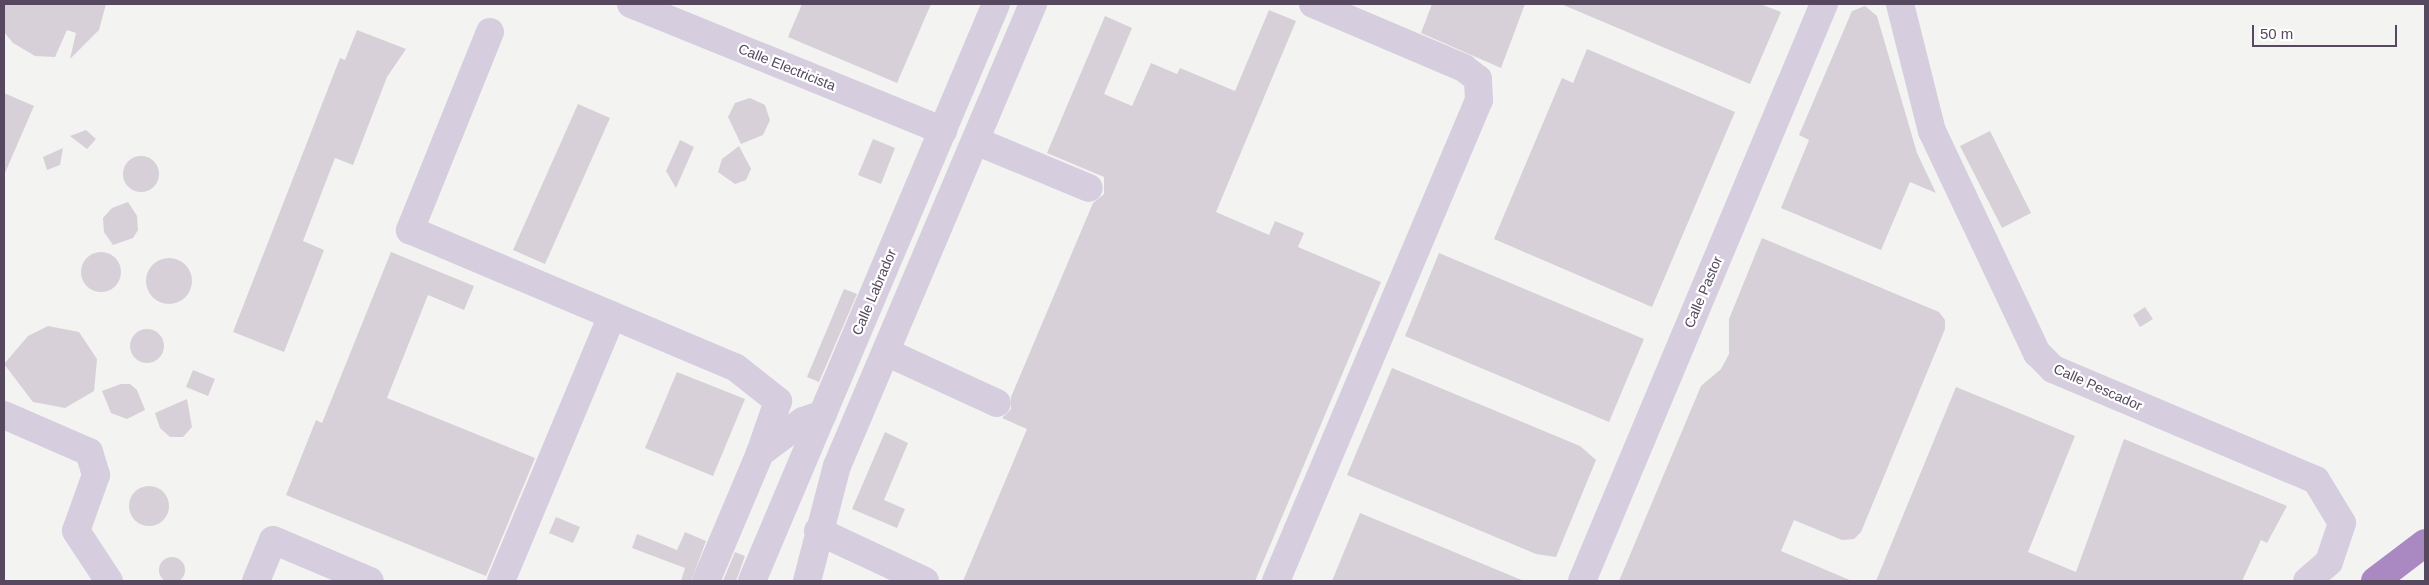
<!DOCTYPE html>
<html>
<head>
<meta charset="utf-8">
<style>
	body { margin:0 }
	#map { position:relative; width:2429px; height:585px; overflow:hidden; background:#f3f3f1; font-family:Arial,sans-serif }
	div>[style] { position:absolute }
	.building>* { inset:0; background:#d7d0d9 }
	.round { border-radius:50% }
	.minor>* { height:28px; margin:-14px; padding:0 14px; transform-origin:14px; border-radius:14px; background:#d6cdde }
	.highway>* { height:28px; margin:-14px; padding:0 14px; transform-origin:14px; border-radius:14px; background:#aa88c1 }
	span { translate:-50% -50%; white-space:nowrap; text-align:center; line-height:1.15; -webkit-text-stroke:4.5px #fff; paint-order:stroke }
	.street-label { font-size:14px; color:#55485f }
	.frame { position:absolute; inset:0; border:5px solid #55485f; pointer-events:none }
	.scale { position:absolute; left:2252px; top:25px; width:145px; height:22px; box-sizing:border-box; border:2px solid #55485f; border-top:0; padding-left:6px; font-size:15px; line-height:18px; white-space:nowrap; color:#55485f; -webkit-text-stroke:4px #fff; paint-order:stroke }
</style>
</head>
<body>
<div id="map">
	<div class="building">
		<div style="clip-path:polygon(4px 4px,106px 4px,99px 30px,70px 59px,76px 33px,67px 30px,55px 57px,35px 56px,13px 43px,4px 32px)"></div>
		<div style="clip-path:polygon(802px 4px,931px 4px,897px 83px,788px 37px)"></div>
		<div style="clip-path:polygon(1432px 4px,1525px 4px,1501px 68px,1421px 33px)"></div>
		<div style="clip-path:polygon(1561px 4px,1760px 4px,1781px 12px,1750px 84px)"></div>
		<div style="clip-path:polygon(1865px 6px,1877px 16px,1917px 153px,1936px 193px,1910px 182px,1881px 250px,1781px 208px,1809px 140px,1799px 135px,1852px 11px)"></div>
		<div style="clip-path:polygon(1269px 10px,1296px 21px,1216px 212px,1269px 235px,1275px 221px,1304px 233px,1298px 247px,1381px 282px,1255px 581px,963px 581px,1027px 429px,1002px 418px,1011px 409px,1011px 397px,1093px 203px,1104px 194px,1104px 177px,1047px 153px,1105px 16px,1132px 28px,1104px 94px,1132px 106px,1151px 63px,1177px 74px,1180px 68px,1235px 91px)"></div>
		<div style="clip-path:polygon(357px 30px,406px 49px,387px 77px,353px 165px,335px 158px,303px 241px,324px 250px,284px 352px,233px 332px,340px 58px,345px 60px)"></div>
		<div style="clip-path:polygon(1587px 49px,1735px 112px,1652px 307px,1494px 239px,1562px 78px,1573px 83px)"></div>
		<div style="clip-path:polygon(4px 93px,34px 106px,4px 175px)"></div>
		<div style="clip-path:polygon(750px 98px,765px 105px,770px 120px,763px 135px,741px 144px,728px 117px,735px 103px)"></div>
		<div style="clip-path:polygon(578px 104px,610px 118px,545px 264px,513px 250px)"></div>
		<div style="clip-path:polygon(86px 130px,96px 139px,87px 149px,70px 136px)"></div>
		<div style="clip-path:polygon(1990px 131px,2031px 213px,2002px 228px,1960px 146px)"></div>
		<div style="clip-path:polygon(873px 139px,895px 148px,881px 184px,858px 175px)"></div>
		<div style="clip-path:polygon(680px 140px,694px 147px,676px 188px,666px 171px)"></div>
		<div style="clip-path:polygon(739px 146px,751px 169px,746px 180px,735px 184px,718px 172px,722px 159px)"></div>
		<div style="clip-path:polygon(63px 148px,60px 165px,47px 170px,43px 157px)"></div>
		<div class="round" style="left:123px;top:156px;width:36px;height:36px"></div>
		<div style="clip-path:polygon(128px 202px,137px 216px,138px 230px,133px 238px,113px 245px,104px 232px,103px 218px,112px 208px)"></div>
		<div style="clip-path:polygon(1762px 238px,1939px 312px,1945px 320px,1945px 329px,1861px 532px,1854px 539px,1842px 540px,1794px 520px,1781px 551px,1852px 581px,1619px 581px,1701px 386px,1721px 369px,1729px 354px,1729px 319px)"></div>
		<div class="round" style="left:81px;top:252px;width:40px;height:40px"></div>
		<div style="clip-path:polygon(391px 252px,474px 286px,464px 310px,428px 295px,387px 398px,535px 458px,486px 576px,286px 495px,316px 420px,322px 423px)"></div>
		<div style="clip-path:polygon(1439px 253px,1644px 339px,1609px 422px,1405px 336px)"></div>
		<div class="round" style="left:146px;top:258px;width:46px;height:46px"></div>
		<div style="clip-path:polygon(844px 289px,857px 294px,819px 382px,807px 377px)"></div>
		<div style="clip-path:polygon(2145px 307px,2153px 319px,2140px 327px,2133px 315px)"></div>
		<div style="clip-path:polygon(48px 326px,79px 332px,97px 359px,94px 391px,65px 408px,33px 402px,4px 364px,28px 336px)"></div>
		<div class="round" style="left:130px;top:329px;width:34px;height:34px"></div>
		<div style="clip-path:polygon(1392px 368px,1580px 446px,1596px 460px,1556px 557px,1536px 554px,1347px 475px)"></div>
		<div style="clip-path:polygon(193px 370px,215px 379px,208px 396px,186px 387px)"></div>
		<div style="clip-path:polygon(677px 372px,745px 399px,713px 476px,645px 448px)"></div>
		<div style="clip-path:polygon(121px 384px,130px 384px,137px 390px,145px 410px,127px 419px,111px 413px,102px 391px)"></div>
		<div style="clip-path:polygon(1956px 387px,2075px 436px,2028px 552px,2076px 572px,2124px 439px,2287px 506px,2267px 543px,2261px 540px,2242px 581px,1876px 581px)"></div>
		<div style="clip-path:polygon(187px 399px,192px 427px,183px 437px,170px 437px,160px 428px,155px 413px)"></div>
		<div style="clip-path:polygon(885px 432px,908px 443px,884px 500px,905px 509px,897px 528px,852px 509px)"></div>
		<div class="round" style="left:129px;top:486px;width:40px;height:40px"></div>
		<div style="clip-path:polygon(1360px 513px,1524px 581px,1332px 581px)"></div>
		<div style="clip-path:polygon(556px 517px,580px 527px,573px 543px,549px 533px)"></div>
		<div style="clip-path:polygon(685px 532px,706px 541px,691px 581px,681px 581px,685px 568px,632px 548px,637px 534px,677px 550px)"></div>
		<div style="clip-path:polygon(735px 552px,745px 556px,736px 581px,723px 581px)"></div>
		<div class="round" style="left:159px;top:557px;width:26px;height:26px"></div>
	</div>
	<div class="minor">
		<div style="left:631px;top:4px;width:337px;rotate:22.1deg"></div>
		<div style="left:1900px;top:4px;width:131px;rotate:75.9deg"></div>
		<div style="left:1932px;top:131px;width:246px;rotate:64.7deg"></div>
		<div style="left:2037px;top:353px;width:23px;rotate:45deg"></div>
		<div style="left:2053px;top:369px;width:285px;rotate:22.9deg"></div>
		<div style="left:2316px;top:480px;width:50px;rotate:58.8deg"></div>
		<div style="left:2342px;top:523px;width:41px;rotate:108.4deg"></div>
		<div style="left:2329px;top:562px;width:29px;rotate:139deg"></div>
		<div style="left:490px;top:32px;width:214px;rotate:112deg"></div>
		<div style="left:410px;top:230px;width:353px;rotate:22.9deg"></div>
		<div style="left:735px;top:367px;width:55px;rotate:38.3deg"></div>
		<div style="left:778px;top:401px;width:55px;rotate:109.1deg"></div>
		<div style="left:976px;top:141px;width:122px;rotate:22.6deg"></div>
		<div style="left:886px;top:352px;width:122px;rotate:24.7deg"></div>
		<div style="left:4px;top:415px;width:93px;rotate:23.5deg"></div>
		<div style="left:89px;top:452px;width:24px;rotate:73deg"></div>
		<div style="left:96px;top:475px;width:59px;rotate:109.7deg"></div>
		<div style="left:76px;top:531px;width:60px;rotate:56.6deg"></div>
		<div style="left:818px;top:531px;width:118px;rotate:25deg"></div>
		<div style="left:256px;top:581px;width:44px;rotate:-67.5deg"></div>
		<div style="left:273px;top:540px;width:105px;rotate:22.9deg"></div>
		<div style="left:501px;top:581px;width:288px;rotate:-67.3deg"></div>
		<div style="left:706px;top:581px;width:139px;rotate:-67.1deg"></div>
		<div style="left:760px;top:453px;width:54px;rotate:-36.7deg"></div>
		<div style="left:803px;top:421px;width:21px;rotate:-19deg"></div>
		<div style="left:752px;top:581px;width:626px;rotate:-67.08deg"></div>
		<div style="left:807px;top:581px;width:119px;rotate:-75.4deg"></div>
		<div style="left:837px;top:466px;width:502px;rotate:-67.01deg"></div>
		<div style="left:1276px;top:581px;width:522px;rotate:-67.12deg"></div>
		<div style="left:1479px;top:100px;width:21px;rotate:-93deg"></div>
		<div style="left:1478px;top:79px;width:18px;rotate:-142deg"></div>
		<div style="left:1464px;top:68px;width:164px;rotate:-157deg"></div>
		<div style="left:1582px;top:581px;width:626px;rotate:-67.25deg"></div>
	</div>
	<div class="highway">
		<div style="left:2375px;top:581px;width:63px;rotate:-37.2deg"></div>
	</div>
	<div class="street-label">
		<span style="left:787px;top:67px;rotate:22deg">Calle Electricista</span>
		<span style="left:874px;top:292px;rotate:-67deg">Calle Labrador</span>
		<span style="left:1703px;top:292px;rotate:-67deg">Calle Pastor</span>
		<span style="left:2098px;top:387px;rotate:24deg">Calle Pescador</span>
	</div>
	<div class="frame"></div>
	<div class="scale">50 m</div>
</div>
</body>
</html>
